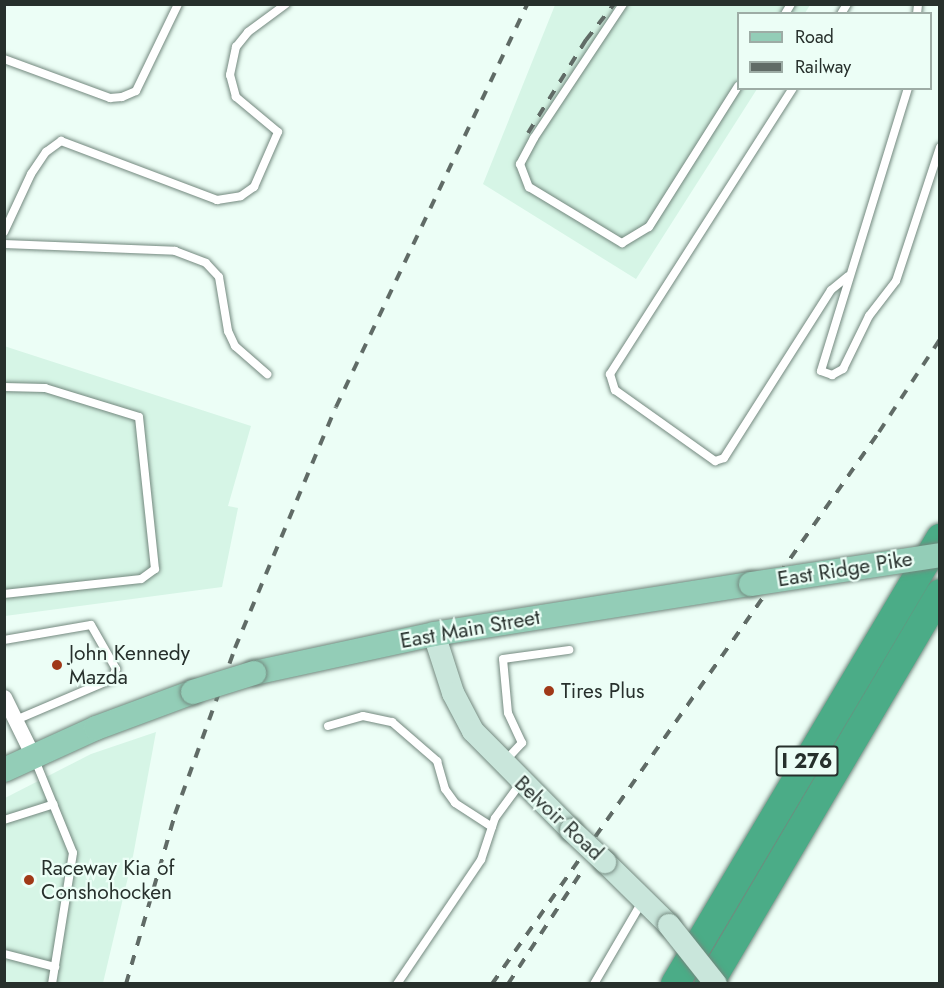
<!DOCTYPE html>
<html>
<head>
<meta charset="utf-8">
<style>
	body { margin:0 }
	#map { position:relative; width:944px; height:988px; overflow:hidden; background:#ecfef6; font-family:Jost,sans-serif }
	div>[style] { position:absolute }
	.built>* { inset:0; background:#d6f5e6 }
	.roads { filter:drop-shadow(0 0 2px #73887e) drop-shadow(0 0 2px #73887e) }
	.lane>* { height:8px; margin:-4px; padding:0 4px; transform-origin:4px; border-radius:4px; background:#fff }
	.street>* { height:15px; margin:-7.5px; padding:0 7.5px; transform-origin:7.5px; border-radius:7.5px; background:#fff }
	.secondary>* { height:22px; margin:-11px; padding:0 11px; transform-origin:11px; border-radius:11px; background:#c9e6db }
	.primary>* { height:24px; margin:-12px; padding:0 12px; transform-origin:12px; border-radius:12px; background:#93cdb7 }
	.highway>* { height:28px; margin:-14px; padding:0 14px; transform-origin:14px; border-radius:14px; background:#4bac87 }
	.rail>* { height:4px; margin-top:-2px; transform-origin:0; background:repeating-linear-gradient(90deg,#606b66 0 10px,transparent 0 20px) }
	.bridges { filter:drop-shadow(0 0 2px #73887e) drop-shadow(0 0 2px #73887e) }
	.secondary-bridge>* { height:22px; margin:-11px; padding:0 11px; transform-origin:11px; border-radius:11px; background:#c9e6db }
	.primary-bridge>* { height:24px; margin:-12px; padding:0 12px; transform-origin:12px; border-radius:12px; background:#93cdb7 }
	.dots>* { width:16px; height:16px; translate:-50% -50%; box-sizing:border-box; border:3px solid #ecfef6; border-radius:50% }
	span { translate:-50% -50%; white-space:nowrap; text-align:center; line-height:1.15; -webkit-text-stroke:4.5px #ecfef6; paint-order:stroke }
	.shield-label span { padding:2px 4px; background:#ecfef6; border:2px solid; border-radius:4px; -webkit-text-stroke-width:0 }
	.shield-label { font-size:20px; color:#27302c; font-weight:700 }
	.street-label { font-size:21px; color:#27302c }
	.poi-label { font-size:21px; color:#27302c }
	.left { translate:0 -50%; text-align:left }
	.frame { position:absolute; inset:0; border:6px solid #27302c; pointer-events:none }
	.legend { position:absolute; left:737px; top:12px; width:195px; height:78px; box-sizing:border-box; background:#ecfef6; border:2px solid #9daca5; margin:0; padding:8px 10px; list-style:none; font-size:18px; color:#27302c }
	.legend li { display:flex; align-items:center; gap:12px; height:30px }
	.legend b { width:30px; border:2px solid #9daca5 }
</style>
</head>
<body>
<div id="map">
	<div class="built">
		<div style="clip-path:polygon(555px 5px,810px 5px,805px 13px,738px 14px,738px 88px,757px 89px,636px 279px,483px 184px)"></div>
		<div style="clip-path:polygon(4px 346px,251px 426px,228px 506px,238px 508px,222px 587px,5px 616px)"></div>
		<div style="clip-path:polygon(156px 732px,133px 856px,103px 983px,5px 984px,5px 798px,91px 754px)"></div>
	</div>
	<div class="roads">
		<div class="lane">
			<div style="left:623px;top:4px;width:161px;rotate:123.6deg"></div>
			<div style="left:534px;top:138px;width:30px;rotate:118deg"></div>
			<div style="left:520px;top:164px;width:25px;rotate:69deg"></div>
			<div style="left:529px;top:187px;width:109px;rotate:31.1deg"></div>
			<div style="left:622px;top:243px;width:31px;rotate:-31deg"></div>
			<div style="left:649px;top:227px;width:167px;rotate:-57.7deg"></div>
			<div style="left:785px;top:14px;width:12px;rotate:-59deg"></div>
			<div style="left:841px;top:14px;width:12px;rotate:-59deg"></div>
			<div style="left:917px;top:14px;width:10px;rotate:-84deg"></div>
			<div style="left:4px;top:59px;width:113px;rotate:20.2deg"></div>
			<div style="left:110px;top:98px;width:12px;rotate:-5deg"></div>
			<div style="left:122px;top:97px;width:15px;rotate:-23deg"></div>
			<div style="left:136px;top:91px;width:97px;rotate:-64.2deg"></div>
			<div style="left:793px;top:88px;width:340px;rotate:122.6deg"></div>
			<div style="left:610px;top:374px;width:17px;rotate:73deg"></div>
			<div style="left:615px;top:390px;width:123px;rotate:35.4deg"></div>
			<div style="left:715px;top:461px;width:9px;rotate:-18deg"></div>
			<div style="left:724px;top:458px;width:199px;rotate:-57.5deg"></div>
			<div style="left:831px;top:290px;width:22px;rotate:-39deg"></div>
			<div style="left:908px;top:88px;width:296px;rotate:107.1deg"></div>
			<div style="left:821px;top:371px;width:12px;rotate:20deg"></div>
			<div style="left:832px;top:375px;width:13px;rotate:-29deg"></div>
			<div style="left:843px;top:369px;width:59px;rotate:-63.9deg"></div>
			<div style="left:869px;top:316px;width:44px;rotate:-52.4deg"></div>
			<div style="left:896px;top:281px;width:141px;rotate:-71.8deg"></div>
			<div style="left:4px;top:232px;width:64px;rotate:-65deg"></div>
			<div style="left:31px;top:174px;width:27px;rotate:-56deg"></div>
			<div style="left:46px;top:152px;width:19px;rotate:-36deg"></div>
			<div style="left:61px;top:141px;width:167px;rotate:20.7deg"></div>
			<div style="left:217px;top:200px;width:24px;rotate:-9deg"></div>
			<div style="left:241px;top:196px;width:16px;rotate:-35deg"></div>
			<div style="left:254px;top:187px;width:60px;rotate:-66.4deg"></div>
			<div style="left:278px;top:132px;width:55px;rotate:-140.2deg"></div>
			<div style="left:236px;top:97px;width:23px;rotate:-105deg"></div>
			<div style="left:230px;top:75px;width:29px;rotate:-78deg"></div>
			<div style="left:236px;top:47px;width:19px;rotate:-51deg"></div>
			<div style="left:248px;top:32px;width:47px;rotate:-36.4deg"></div>
			<div style="left:4px;top:244px;width:171px;rotate:2.3deg"></div>
			<div style="left:175px;top:251px;width:33px;rotate:21deg"></div>
			<div style="left:206px;top:263px;width:19px;rotate:47deg"></div>
			<div style="left:219px;top:277px;width:55px;rotate:80.5deg"></div>
			<div style="left:228px;top:331px;width:17px;rotate:65deg"></div>
			<div style="left:235px;top:346px;width:43px;rotate:41.2deg"></div>
			<div style="left:4px;top:387px;width:41px;rotate:1.4deg"></div>
			<div style="left:45px;top:388px;width:98px;rotate:17.1deg"></div>
			<div style="left:139px;top:417px;width:153px;rotate:84deg"></div>
			<div style="left:155px;top:569px;width:17px;rotate:144deg"></div>
			<div style="left:141px;top:579px;width:138px;rotate:173.8deg"></div>
			<div style="left:4px;top:640px;width:88px;rotate:-9.8deg"></div>
			<div style="left:91px;top:625px;width:51px;rotate:60.4deg"></div>
			<div style="left:116px;top:669px;width:11px;rotate:112deg"></div>
			<div style="left:112px;top:679px;width:104px;rotate:156.9deg"></div>
			<div style="left:328px;top:726px;width:36px;rotate:-16deg"></div>
			<div style="left:363px;top:716px;width:30px;rotate:12deg"></div>
			<div style="left:392px;top:722px;width:60px;rotate:40.9deg"></div>
			<div style="left:437px;top:761px;width:29px;rotate:74deg"></div>
			<div style="left:445px;top:789px;width:17px;rotate:54deg"></div>
			<div style="left:455px;top:803px;width:44px;rotate:33deg"></div>
			<div style="left:35px;top:760px;width:100px;rotate:67.8deg"></div>
			<div style="left:73px;top:853px;width:133px;rotate:99.1deg"></div>
			<div style="left:505px;top:761px;width:25px;rotate:-47deg"></div>
			<div style="left:522px;top:743px;width:33px;rotate:-115deg"></div>
			<div style="left:508px;top:713px;width:54px;rotate:-95.3deg"></div>
			<div style="left:503px;top:659px;width:67px;rotate:-7.8deg"></div>
			<div style="left:4px;top:820px;width:52px;rotate:-17.7deg"></div>
			<div style="left:5px;top:954px;width:52px;rotate:14.6deg"></div>
			<div style="left:397px;top:984px;width:150px;rotate:-55.9deg"></div>
			<div style="left:481px;top:860px;width:44px;rotate:-71.6deg"></div>
			<div style="left:495px;top:818px;width:42px;rotate:-53.7deg"></div>
			<div style="left:594px;top:984px;width:95px;rotate:-59.7deg"></div>
		</div>
		<div class="street">
			<div style="left:4px;top:697px;width:66px;rotate:63.8deg"></div>
		</div>
		<div class="secondary">
			<div style="left:434px;top:634px;width:62px;rotate:72.1deg"></div>
			<div style="left:453px;top:693px;width:43px;rotate:62.2deg"></div>
			<div style="left:473px;top:731px;width:139px;rotate:45.3deg"></div>
			<div style="left:605px;top:862px;width:90px;rotate:44.5deg"></div>
		</div>
		<div class="primary">
			<div style="left:254px;top:673px;width:184px;rotate:-12.2deg"></div>
			<div style="left:434px;top:634px;width:321px;rotate:-9deg"></div>
			<div style="left:4px;top:770px;width:101px;rotate:-24.5deg"></div>
			<div style="left:96px;top:728px;width:103px;rotate:-20.4deg"></div>
		</div>
		<div class="highway">
			<div style="left:675px;top:984px;width:519px;rotate:-59.28deg"></div>
			<div style="left:709px;top:984px;width:454px;rotate:-59.4deg"></div>
		</div>
	</div>
	<div class="rail">
		<div style="left:528px;top:133px;width:110px;rotate:-58.1deg"></div>
		<div style="left:586px;top:40px;width:46px;rotate:-52.1deg"></div>
		<div style="left:126px;top:984px;width:177px;rotate:-73.9deg"></div>
		<div style="left:175px;top:814px;width:177px;rotate:-70.1deg"></div>
		<div style="left:235px;top:648px;width:261px;rotate:-67.3deg"></div>
		<div style="left:336px;top:407px;width:446px;rotate:-64.6deg"></div>
		<div style="left:492px;top:984px;width:674px;rotate:-54.97deg"></div>
		<div style="left:879px;top:432px;width:111px;rotate:-56.7deg"></div>
		<div style="left:508px;top:984px;width:135px;rotate:-56.8deg"></div>
	</div>
	<div class="bridges">
		<div class="secondary-bridge">
			<div style="left:571px;top:830px;width:47px;rotate:43.3deg"></div>
			<div style="left:669px;top:925px;width:75px;rotate:51.5deg"></div>
		</div>
		<div class="primary-bridge">
			<div style="left:751px;top:584px;width:191px;rotate:-8.7deg"></div>
			<div style="left:193px;top:692px;width:64px;rotate:-17.3deg"></div>
		</div>
	</div>
	<div class="dots">
		<div style="left:57px;top:665px;background:#a03918"></div>
		<div style="left:549px;top:691px;background:#a03918"></div>
		<div style="left:29px;top:880px;background:#a03918"></div>
	</div>
	<div class="shield-label">
		<span style="left:807px;top:761px">I 276</span>
	</div>
	<div class="street-label">
		<span style="left:845px;top:569px;rotate:-9deg">East Ridge Pike</span>
		<span style="left:470px;top:629px;rotate:-10deg">East Main Street</span>
		<span style="left:559px;top:818px;rotate:43deg">Belvoir Road</span>
	</div>
	<div class="poi-label">
		<span class="left" style="left:69px;top:665px">John Kennedy<br>Mazda</span>
		<span class="left" style="left:561px;top:691px">Tires Plus</span>
		<span class="left" style="left:41px;top:880px">Raceway Kia of<br>Conshohocken</span>
	</div>
	<div class="frame"></div>
	<ul class="legend">
	<li><b style="height:8px;background:#93cdb7"></b>Road</li>
	<li><b style="height:8px;background:#606b66"></b>Railway</li>
	</ul>
</div>
</body>
</html>
